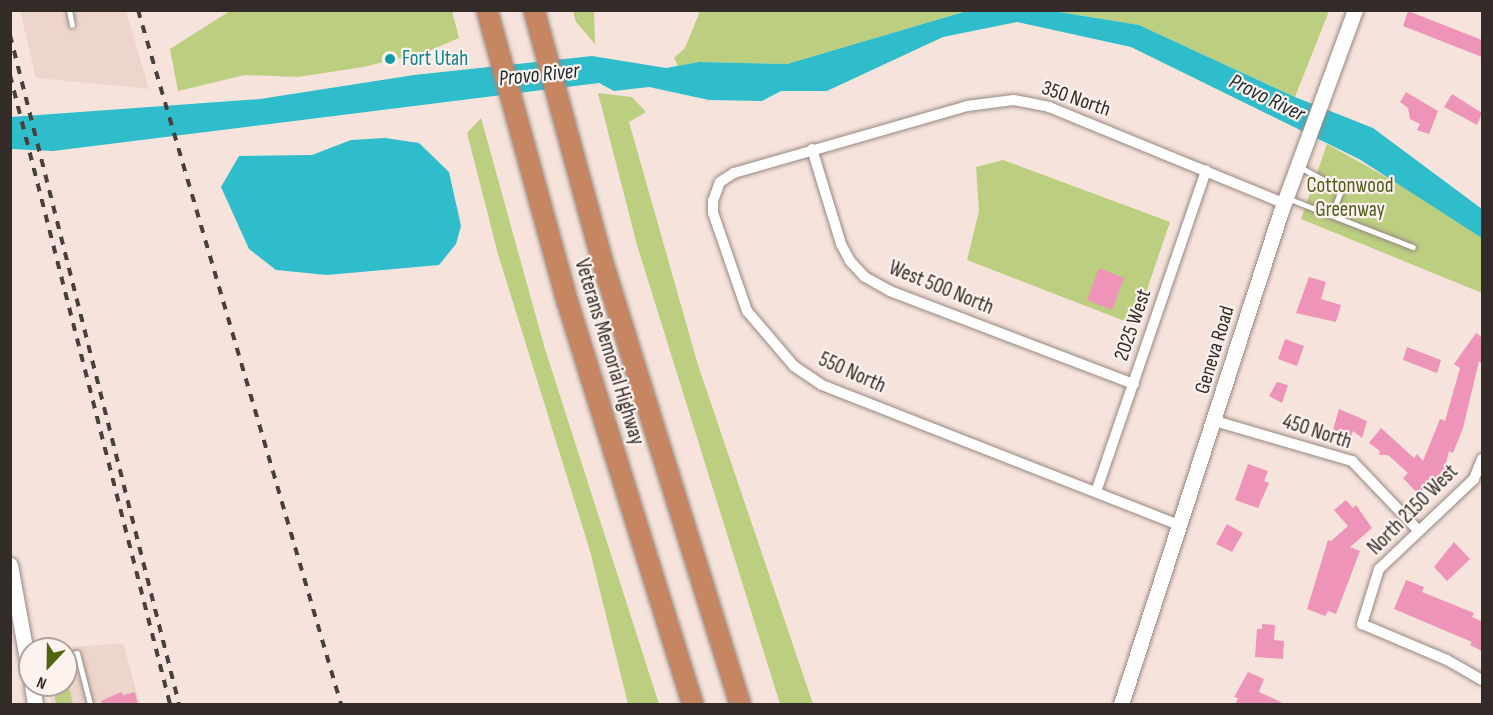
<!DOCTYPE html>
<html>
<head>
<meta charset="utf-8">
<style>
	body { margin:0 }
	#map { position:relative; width:1493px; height:715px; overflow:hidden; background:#f6e4dc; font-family:"Sofia Sans Condensed",sans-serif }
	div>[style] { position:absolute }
	.built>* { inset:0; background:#eed5cb }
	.green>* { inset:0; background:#bcce80 }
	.water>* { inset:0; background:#2fbccb }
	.building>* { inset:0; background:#ed94b8 }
	.roads { filter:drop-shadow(0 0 2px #978780) drop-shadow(0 0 2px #978780) }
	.lane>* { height:5px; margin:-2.5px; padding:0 2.5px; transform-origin:2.5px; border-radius:2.5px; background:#fff }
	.street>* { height:10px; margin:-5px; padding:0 5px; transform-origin:5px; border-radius:5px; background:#fff }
	.secondary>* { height:15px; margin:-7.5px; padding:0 7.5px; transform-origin:7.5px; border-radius:7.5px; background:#fff }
	.highway>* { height:20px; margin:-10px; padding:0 10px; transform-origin:10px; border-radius:10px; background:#c68662 }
	.rail>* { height:4px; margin-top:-2px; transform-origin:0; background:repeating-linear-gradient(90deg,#48403c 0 8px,transparent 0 16px) }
	.dots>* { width:16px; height:16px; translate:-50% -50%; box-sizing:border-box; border:3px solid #fef2ee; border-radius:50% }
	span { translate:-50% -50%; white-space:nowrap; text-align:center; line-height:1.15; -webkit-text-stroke:4.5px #fef2ee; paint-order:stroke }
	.culture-label { font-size:21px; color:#0d838f }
	.left { translate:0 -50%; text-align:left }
	.street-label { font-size:21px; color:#322b28 }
	.park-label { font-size:21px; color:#505b1d }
	.water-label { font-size:22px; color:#172d30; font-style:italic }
	.frame { position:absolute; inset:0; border:12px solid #322b28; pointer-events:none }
	.north { position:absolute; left:18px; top:637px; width:60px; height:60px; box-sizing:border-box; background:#fef2ee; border:2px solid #aca29f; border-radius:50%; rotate:202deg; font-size:16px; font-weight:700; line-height:24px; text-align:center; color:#322b28 }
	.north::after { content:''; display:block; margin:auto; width:21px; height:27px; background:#4f640f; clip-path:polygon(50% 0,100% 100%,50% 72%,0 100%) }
</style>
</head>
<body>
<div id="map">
	<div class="built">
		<div style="clip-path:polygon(20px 11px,126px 11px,149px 89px,36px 78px)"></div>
		<div style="clip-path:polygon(123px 643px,140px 704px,51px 704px,48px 685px,66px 685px,66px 649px,52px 649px)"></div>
	</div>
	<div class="green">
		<div style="clip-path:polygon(230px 11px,452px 11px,459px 38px,429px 51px,363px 67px,298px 77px,245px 75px,178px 91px,170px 49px)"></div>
		<div style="clip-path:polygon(573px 11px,594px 11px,595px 44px,576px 22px)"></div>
		<div style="clip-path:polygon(700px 11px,967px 11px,787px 64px,699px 62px,678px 66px,674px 58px,685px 48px)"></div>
		<div style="clip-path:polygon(1053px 11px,1329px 11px,1295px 97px,1139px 25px)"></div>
		<div style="clip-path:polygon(598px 93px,632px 97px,646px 112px,629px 122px,698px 365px,813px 704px,780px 704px,637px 245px)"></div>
		<div style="clip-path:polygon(481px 118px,545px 349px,659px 704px,628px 704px,590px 551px,498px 254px,467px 133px)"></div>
		<div style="clip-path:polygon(1327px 144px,1431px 202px,1482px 238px,1482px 293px,1301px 219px)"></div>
		<div style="clip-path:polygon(1003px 160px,1170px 222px,1135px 325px,967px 260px,979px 211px,976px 167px)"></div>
		<div style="clip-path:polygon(66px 675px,73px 704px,56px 704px,53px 685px,66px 685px)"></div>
	</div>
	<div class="water">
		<div style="clip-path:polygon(967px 11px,1053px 11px,1139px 25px,1295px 97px,1373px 128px,1482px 209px,1482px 238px,1359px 159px,1131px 47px,1017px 22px,943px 37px,827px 91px,781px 91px,762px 101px,709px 100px,649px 87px,614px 91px,599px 83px,53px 151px,11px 149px,11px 117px,260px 99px,414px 75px,592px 56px,666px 68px,699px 62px,787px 64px)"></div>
		<div style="clip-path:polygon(385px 138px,419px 143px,449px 172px,461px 226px,456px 244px,439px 265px,327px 275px,276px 270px,249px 249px,221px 187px,239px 156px,312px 155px,351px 140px)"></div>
	</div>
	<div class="building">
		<div style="clip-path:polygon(1408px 11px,1482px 40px,1482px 57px,1403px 26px)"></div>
		<div style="clip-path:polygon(1406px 92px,1438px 111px,1429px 134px,1417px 130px,1420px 124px,1410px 119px,1408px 108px,1400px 102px)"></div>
		<div style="clip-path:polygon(1452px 94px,1482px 113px,1477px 125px,1444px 107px)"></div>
		<div style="clip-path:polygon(1099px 268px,1124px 278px,1112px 310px,1087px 300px)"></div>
		<div style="clip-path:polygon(1309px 277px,1326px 282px,1321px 299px,1341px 305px,1336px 322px,1296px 313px)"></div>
		<div style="clip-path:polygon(1476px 333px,1482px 337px,1482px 364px,1479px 361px,1463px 428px,1453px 453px,1449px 451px,1444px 471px,1418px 494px,1403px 478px,1408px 473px,1388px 455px,1379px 455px,1380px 451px,1369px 443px,1381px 428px,1414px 458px,1417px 454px,1423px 461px,1440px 419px,1445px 421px,1460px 368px,1454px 364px)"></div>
		<div style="clip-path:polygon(1285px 339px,1304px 346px,1297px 366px,1278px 359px)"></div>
		<div style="clip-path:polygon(1407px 347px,1441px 360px,1437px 373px,1403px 360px)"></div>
		<div style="clip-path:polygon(1277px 382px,1288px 385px,1282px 403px,1269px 396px)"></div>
		<div style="clip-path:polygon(1339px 409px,1367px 421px,1362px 438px,1353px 431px,1351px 436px,1333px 430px)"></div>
		<div style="clip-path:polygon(1248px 464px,1268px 471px,1264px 481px,1269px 483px,1258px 508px,1235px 500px)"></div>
		<div style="clip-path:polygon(1346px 500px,1353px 508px,1356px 505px,1372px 528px,1350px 547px,1360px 551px,1336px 614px,1328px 611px,1325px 616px,1307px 609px,1328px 540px,1331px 541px,1348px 526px,1334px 510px)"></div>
		<div style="clip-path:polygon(1227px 524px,1243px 533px,1232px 552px,1216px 544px)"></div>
		<div style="clip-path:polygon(1454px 542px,1470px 559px,1447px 581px,1434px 567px)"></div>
		<div style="clip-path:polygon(1406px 580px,1424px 587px,1422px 592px,1474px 613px,1472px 617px,1481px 621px,1482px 617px,1482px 651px,1470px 645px,1472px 642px,1394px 609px)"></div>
		<div style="clip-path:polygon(1262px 624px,1275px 625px,1274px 640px,1284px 641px,1283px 659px,1255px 657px,1257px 629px,1262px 629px)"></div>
		<div style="clip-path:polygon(1248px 672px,1264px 679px,1259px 692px,1287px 705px,1235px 705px,1238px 698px,1234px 697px)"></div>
		<div style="clip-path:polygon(121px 692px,123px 695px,135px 692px,138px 705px,101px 705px,101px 701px)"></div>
	</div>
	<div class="roads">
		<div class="lane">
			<div style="left:69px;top:10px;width:15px;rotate:79deg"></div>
			<div style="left:1298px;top:166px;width:46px;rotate:28.8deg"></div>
			<div style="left:1338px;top:188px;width:5px;rotate:68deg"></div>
			<div style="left:1340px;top:193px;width:24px;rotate:112deg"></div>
			<div style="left:1287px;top:198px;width:135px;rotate:21.3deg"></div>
			<div style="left:66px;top:655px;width:11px;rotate:-10deg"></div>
			<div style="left:77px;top:653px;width:53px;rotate:75.7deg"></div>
		</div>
		<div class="street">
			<div style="left:812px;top:149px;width:99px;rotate:73deg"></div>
			<div style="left:841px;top:244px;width:19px;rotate:62deg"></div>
			<div style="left:850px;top:261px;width:22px;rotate:47deg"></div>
			<div style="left:865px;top:277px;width:29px;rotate:29deg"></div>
			<div style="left:890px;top:291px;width:261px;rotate:20.9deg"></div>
			<div style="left:1215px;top:421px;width:143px;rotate:16.3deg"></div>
			<div style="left:1352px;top:461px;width:94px;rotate:46.3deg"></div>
			<div style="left:1482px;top:459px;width:22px;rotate:112deg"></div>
			<div style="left:1474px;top:479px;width:131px;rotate:136.5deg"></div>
			<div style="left:1379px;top:569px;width:58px;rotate:107.2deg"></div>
			<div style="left:1362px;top:624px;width:92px;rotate:23deg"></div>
			<div style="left:1447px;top:660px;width:40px;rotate:29.7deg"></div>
			<div style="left:1096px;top:492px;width:340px;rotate:-71.1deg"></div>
			<div style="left:1179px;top:525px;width:383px;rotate:-158.6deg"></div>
			<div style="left:822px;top:385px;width:34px;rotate:-146deg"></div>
			<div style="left:794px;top:366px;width:72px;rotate:-130.5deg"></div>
			<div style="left:747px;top:311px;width:104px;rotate:-109.1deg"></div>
			<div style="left:713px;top:213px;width:12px;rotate:-90deg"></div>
			<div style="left:713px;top:201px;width:20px;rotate:-70deg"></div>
			<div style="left:720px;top:182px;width:17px;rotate:-33deg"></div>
			<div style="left:734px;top:173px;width:242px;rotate:-16deg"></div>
			<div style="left:967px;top:106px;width:47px;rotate:-7.3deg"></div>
			<div style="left:1014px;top:100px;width:36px;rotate:11deg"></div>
			<div style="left:1049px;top:107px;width:253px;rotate:22.3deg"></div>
		</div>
		<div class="secondary">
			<div style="left:10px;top:565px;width:112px;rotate:79.7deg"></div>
			<div style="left:32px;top:685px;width:19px;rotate:81deg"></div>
			<div style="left:1121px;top:704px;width:518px;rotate:-72.02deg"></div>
			<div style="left:1281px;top:211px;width:214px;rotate:-69.8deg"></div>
		</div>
		<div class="highway">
			<div style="left:487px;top:10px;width:295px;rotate:74.6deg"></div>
			<div style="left:565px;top:294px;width:430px;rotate:72.7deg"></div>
			<div style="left:534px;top:10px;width:266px;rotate:74.8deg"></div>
			<div style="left:604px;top:267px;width:458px;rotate:72.7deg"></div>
		</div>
	</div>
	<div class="rail">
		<div style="left:138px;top:10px;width:723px;rotate:73.7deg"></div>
		<div style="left:10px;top:35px;width:690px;rotate:75.82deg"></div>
		<div style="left:10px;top:75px;width:649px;rotate:75.73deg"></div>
	</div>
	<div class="dots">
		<div style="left:390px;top:59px;background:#0f9aa8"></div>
	</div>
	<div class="culture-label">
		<span class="left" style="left:402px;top:59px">Fort Utah</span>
	</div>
	<div class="street-label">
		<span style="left:1076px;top:99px;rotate:19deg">350 North</span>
		<span style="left:941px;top:288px;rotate:22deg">West 500 North</span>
		<span style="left:1133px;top:325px;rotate:-71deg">2025 West</span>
		<span style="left:1215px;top:350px;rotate:-73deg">Geneva Road</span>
		<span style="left:609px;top:352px;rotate:73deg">Veterans Memorial Highway</span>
		<span style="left:852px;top:373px;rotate:24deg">550 North</span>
		<span style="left:1317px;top:432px;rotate:18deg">450 North</span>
		<span style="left:1413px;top:510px;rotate:-45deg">North 2150 West</span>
	</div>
	<div class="park-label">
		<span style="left:1350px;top:198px">Cottonwood<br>Greenway</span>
	</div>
	<div class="water-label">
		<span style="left:539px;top:75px;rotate:-6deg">Provo River</span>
		<span style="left:1267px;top:98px;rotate:26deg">Provo River</span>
	</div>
	<div class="frame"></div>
	<div class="north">N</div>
</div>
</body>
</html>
